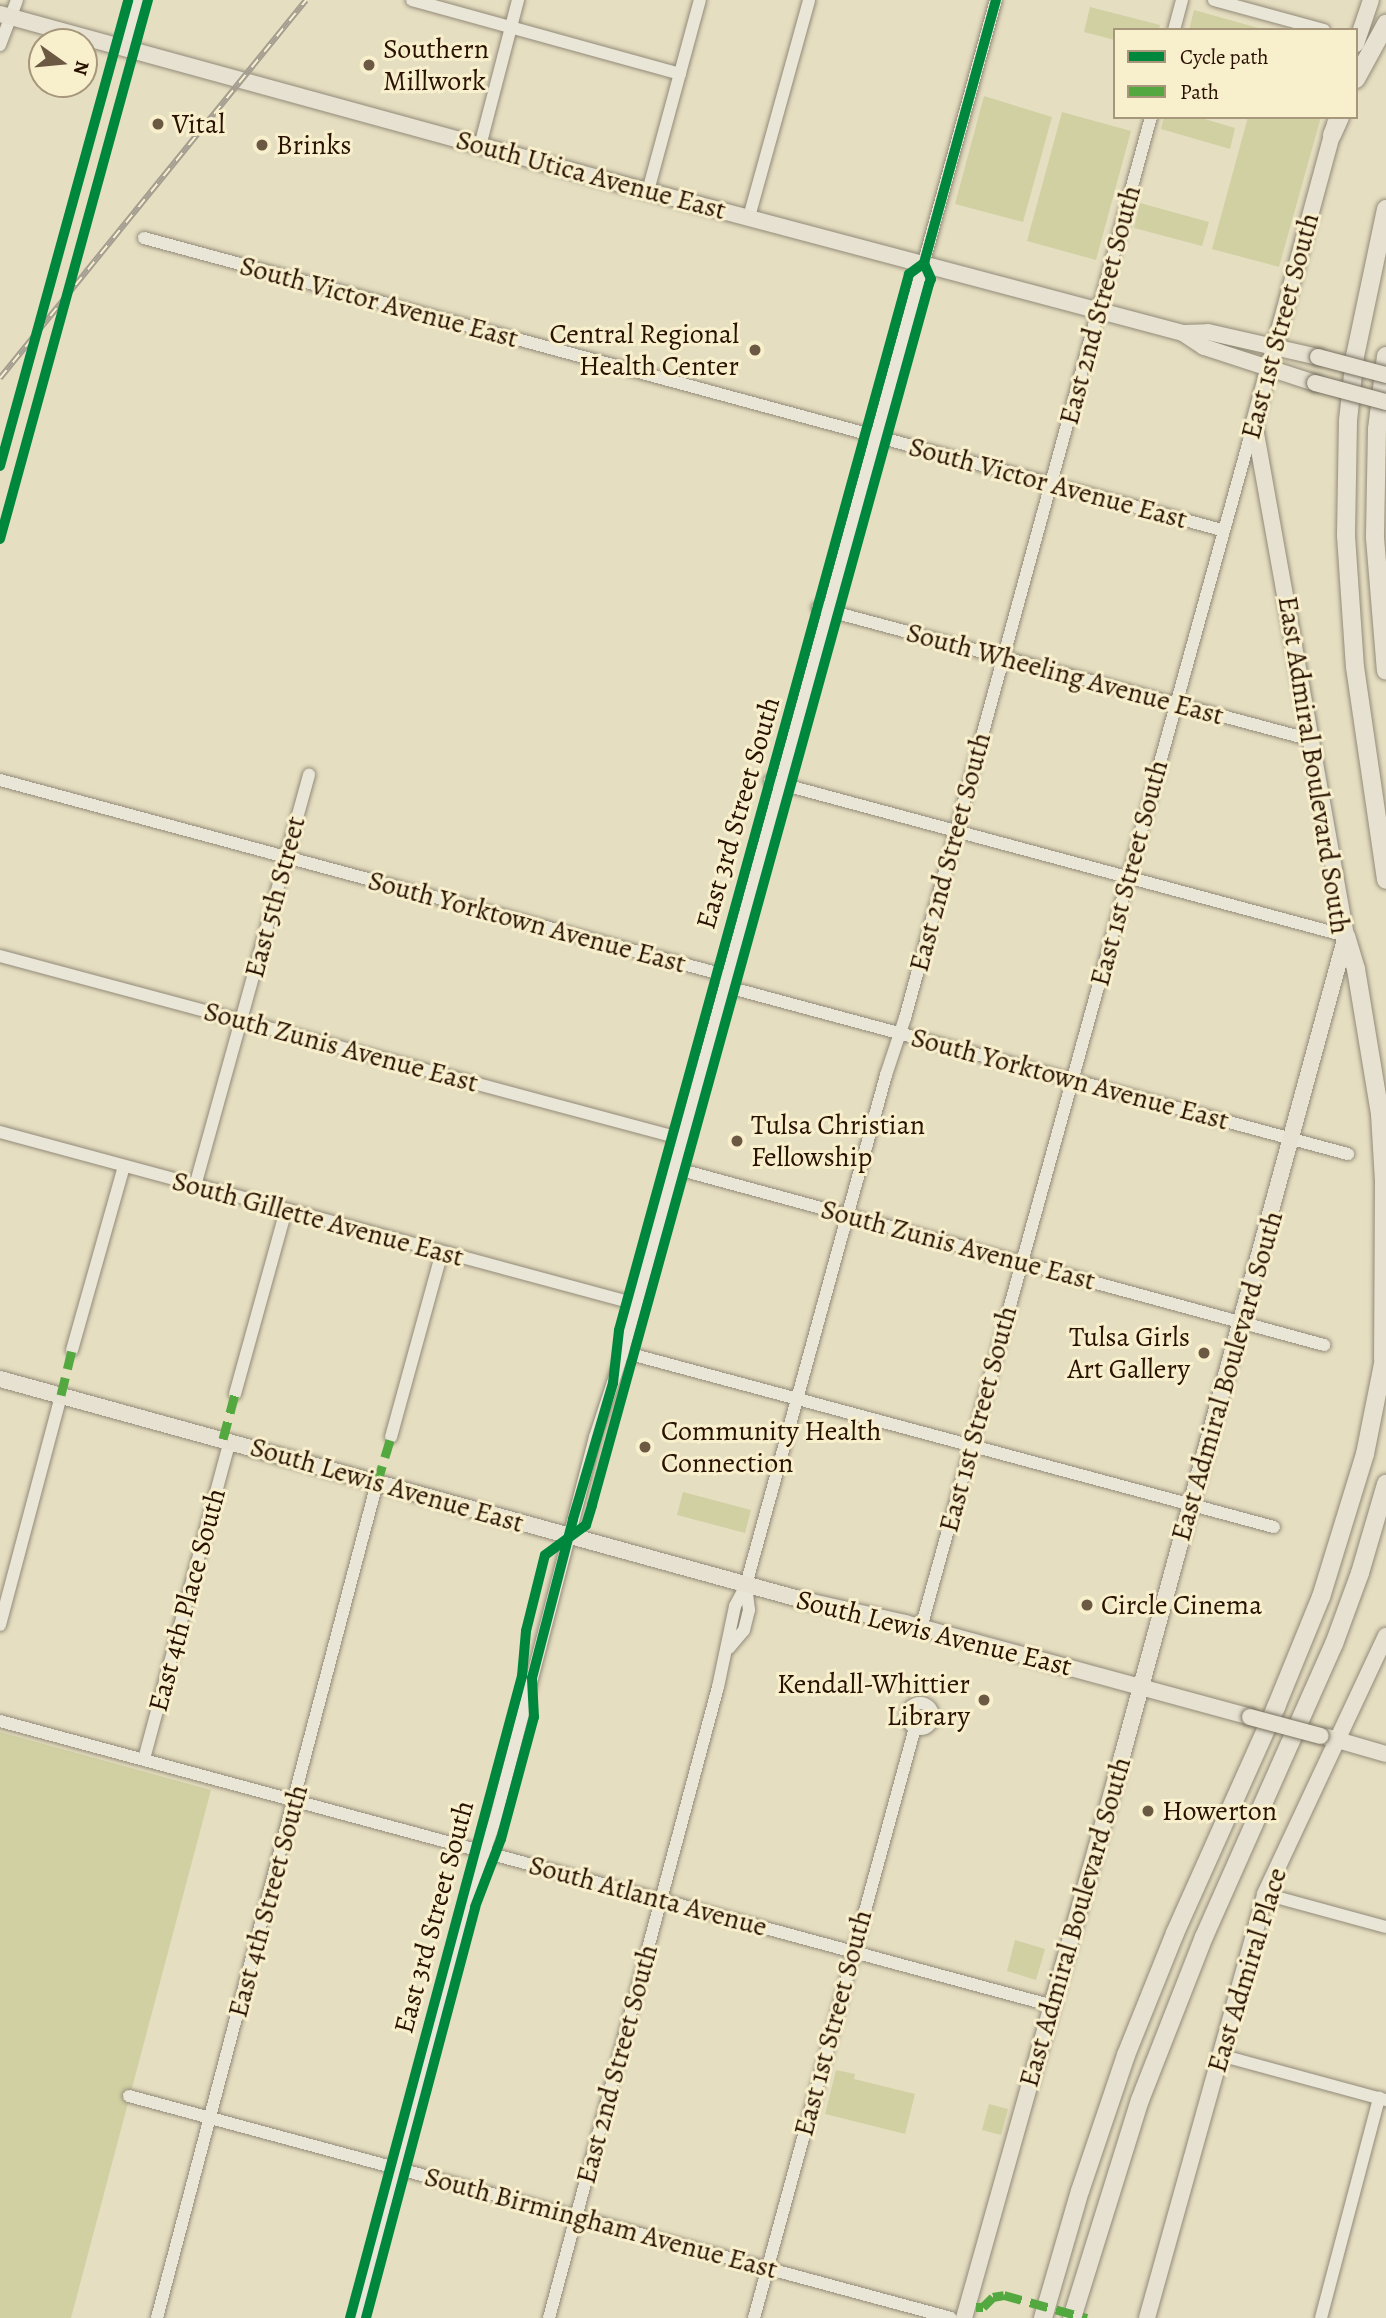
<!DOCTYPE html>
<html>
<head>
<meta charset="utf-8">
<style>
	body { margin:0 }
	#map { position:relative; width:1386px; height:2318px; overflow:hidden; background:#e6dec1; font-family:Alegreya,serif }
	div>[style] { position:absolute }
	.green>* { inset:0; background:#d0d0a3 }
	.roads { filter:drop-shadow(0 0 2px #928a78) drop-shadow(0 0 2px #928a78) }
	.minor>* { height:12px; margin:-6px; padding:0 6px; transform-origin:6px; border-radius:6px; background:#e9e6d7 }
	.minor>.ring { margin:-6px; padding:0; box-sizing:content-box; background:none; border:12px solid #e9e6d7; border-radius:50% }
	.major>* { height:16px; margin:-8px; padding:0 8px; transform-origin:8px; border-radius:8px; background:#e6e1d0 }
	.highway>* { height:18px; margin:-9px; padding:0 9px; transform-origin:9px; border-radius:9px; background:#e6e1d0 }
	.rail>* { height:6px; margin-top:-3px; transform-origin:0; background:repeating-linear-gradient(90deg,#f8efcd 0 10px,#a49e91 0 20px); box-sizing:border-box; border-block:2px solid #a49e91 }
	.bridges { filter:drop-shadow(0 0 2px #776f5f) drop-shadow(0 0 2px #776f5f) }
	.major-bridge>* { height:16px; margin:-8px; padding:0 8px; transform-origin:8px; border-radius:8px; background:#e6e1d0 }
	.quiet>* { height:9px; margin-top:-4.5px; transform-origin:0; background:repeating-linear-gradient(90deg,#53a840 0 18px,transparent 0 27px) }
	.cycleway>* { height:10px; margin:-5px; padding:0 5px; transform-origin:5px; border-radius:5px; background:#00873e }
	.dots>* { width:19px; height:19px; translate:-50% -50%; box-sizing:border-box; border:4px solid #f8efcd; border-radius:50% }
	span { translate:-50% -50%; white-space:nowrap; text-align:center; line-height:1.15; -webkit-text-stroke:6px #f8efcd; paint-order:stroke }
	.poi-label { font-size:28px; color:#2a1200 }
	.left { translate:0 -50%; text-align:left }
	.right { translate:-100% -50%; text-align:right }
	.street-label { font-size:28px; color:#2a1200 }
	.legend { position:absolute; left:1113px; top:28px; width:245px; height:91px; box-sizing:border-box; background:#f8efcd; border:2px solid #a6977b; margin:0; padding:9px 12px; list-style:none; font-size:21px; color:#2a1200 }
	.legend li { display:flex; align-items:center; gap:14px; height:35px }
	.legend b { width:35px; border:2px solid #a6977b }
	.north { position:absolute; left:28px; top:28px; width:70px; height:70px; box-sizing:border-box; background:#f8efcd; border:2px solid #a6977b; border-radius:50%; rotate:105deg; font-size:19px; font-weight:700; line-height:28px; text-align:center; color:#2a1200 }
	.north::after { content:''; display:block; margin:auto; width:24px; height:32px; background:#6c5944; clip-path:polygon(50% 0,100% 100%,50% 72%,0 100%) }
</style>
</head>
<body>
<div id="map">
	<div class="green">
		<div style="clip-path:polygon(1090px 7px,1160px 25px,1159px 30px,1115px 30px,1115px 40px,1084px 32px)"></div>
		<div style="clip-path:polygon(1194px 10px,1262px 29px,1262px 30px,1189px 30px)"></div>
		<div style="clip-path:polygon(984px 96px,1052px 117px,1023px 222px,955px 204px)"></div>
		<div style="clip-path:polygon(1062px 112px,1131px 131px,1096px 260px,1027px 241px)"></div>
		<div style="clip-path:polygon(1164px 117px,1198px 117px,1235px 128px,1230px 149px,1161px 129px)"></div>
		<div style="clip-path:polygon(1248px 117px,1321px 117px,1279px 267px,1212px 249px)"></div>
		<div style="clip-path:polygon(1140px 203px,1209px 222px,1202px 246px,1134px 228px)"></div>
		<div style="clip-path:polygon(683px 1492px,751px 1510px,745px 1533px,677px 1515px)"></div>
		<div style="clip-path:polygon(0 1732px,211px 1790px,71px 2318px,0 2318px)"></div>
		<div style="clip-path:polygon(1015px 1940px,1045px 1949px,1036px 1980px,1007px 1971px)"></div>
		<div style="clip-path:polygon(836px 2070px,855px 2074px,854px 2079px,915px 2094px,905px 2134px,825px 2114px)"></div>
		<div style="clip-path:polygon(989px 2104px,1008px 2109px,1001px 2135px,982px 2130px)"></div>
	</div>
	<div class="roads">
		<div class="minor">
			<div style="left:412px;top:0;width:278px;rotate:15.4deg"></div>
			<div style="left:1214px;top:0;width:114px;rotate:15.3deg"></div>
			<div style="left:1174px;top:30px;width:31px;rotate:-75deg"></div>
			<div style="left:0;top:45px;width:48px;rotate:-69.3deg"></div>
			<div style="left:125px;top:47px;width:49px;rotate:-74.5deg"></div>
			<div style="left:480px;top:146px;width:151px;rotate:-75.4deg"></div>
			<div style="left:648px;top:191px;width:198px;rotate:-74.8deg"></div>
			<div style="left:749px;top:217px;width:225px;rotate:-74.5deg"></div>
			<div style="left:144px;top:238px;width:1117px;rotate:15.16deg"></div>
			<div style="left:818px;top:608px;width:511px;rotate:14.96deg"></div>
			<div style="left:0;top:780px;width:743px;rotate:15.07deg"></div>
			<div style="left:717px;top:973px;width:24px;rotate:42deg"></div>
			<div style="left:735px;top:989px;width:635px;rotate:15.07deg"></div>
			<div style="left:770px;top:781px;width:596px;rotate:15.06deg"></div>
			<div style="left:0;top:956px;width:707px;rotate:15deg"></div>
			<div style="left:0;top:1132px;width:659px;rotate:15.13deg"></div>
			<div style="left:674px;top:1168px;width:674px;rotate:15.23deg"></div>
			<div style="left:195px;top:1186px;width:427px;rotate:-74.5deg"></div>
			<div style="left:72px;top:1350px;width:191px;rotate:-74.2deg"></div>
			<div style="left:623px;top:1352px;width:674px;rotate:15.05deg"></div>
			<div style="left:235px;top:1394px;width:191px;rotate:-74.5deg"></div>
			<div style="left:391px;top:1437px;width:192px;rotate:-74.6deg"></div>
			<div style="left:0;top:1625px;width:238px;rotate:-75.1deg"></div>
			<div style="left:921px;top:1628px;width:1247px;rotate:-74.56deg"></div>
			<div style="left:729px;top:1648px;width:23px;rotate:-50deg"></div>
			<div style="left:744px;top:1630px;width:21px;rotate:-76deg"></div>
			<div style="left:749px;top:1610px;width:25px;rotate:-97deg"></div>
			<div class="ring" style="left:907px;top:1703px;width:14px;height:14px"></div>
			<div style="left:0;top:1721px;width:1091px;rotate:15.14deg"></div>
			<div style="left:144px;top:1759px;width:329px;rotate:-74.9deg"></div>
			<div style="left:1265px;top:1894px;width:125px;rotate:15.3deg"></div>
			<div style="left:1220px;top:2055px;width:172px;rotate:15.2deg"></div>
			<div style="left:129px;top:2096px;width:851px;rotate:15.11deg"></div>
			<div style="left:157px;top:2318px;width:863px;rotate:-75.24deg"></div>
			<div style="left:358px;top:2318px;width:450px;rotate:-75.2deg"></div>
			<div style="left:473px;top:1883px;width:66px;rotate:-70.5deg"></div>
			<div style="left:495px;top:1821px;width:397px;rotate:-75.4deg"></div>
			<div style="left:595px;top:1437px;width:89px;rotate:-71.8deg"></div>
			<div style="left:623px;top:1352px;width:304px;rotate:-74.4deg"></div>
			<div style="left:705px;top:1059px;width:1098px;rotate:-74.64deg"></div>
			<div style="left:549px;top:2318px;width:653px;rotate:-75.01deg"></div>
			<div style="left:718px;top:1687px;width:83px;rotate:-78.1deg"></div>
			<div style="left:735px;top:1606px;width:24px;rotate:-62deg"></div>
			<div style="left:746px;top:1585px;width:529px;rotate:-74.65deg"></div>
			<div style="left:886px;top:1075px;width:60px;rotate:-71.6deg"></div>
			<div style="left:905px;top:1018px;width:934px;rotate:-74.73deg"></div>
			<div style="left:754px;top:2318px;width:612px;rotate:-74.74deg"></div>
			<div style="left:1321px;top:2318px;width:228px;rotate:-75.2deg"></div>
		</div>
		<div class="major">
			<div style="left:0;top:14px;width:624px;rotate:15.33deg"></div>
			<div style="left:602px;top:179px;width:601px;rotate:14.85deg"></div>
			<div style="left:1183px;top:333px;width:25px;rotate:-2deg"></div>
			<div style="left:1208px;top:332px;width:113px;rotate:12.8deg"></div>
			<div style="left:1356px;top:44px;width:46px;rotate:-71.2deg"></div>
			<div style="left:1183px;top:333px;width:25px;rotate:34deg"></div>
			<div style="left:1204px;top:347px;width:117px;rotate:18deg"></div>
			<div style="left:0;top:1379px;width:829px;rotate:15.39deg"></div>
			<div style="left:799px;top:1599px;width:109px;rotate:12.8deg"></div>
			<div style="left:905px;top:1623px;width:358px;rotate:15.2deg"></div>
			<div style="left:1327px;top:1737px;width:61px;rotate:16.1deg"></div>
			<div style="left:964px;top:2318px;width:580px;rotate:-74.29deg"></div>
			<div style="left:1121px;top:1760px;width:854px;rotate:-74.73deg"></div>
			<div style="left:1346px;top:936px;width:522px;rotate:-100.15deg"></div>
			<div style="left:1254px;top:422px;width:310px;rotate:-74.8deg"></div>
			<div style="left:1147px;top:2318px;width:440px;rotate:-74.4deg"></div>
			<div style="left:1265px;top:1894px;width:285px;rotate:-64.9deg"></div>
		</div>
		<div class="highway">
			<div style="left:1356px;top:79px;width:63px;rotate:-61.4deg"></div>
			<div style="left:1332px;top:135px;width:20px;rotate:-66deg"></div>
			<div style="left:1386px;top:209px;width:150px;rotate:101.9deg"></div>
			<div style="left:1355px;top:356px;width:64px;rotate:96.2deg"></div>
			<div style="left:1348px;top:420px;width:116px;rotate:91deg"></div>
			<div style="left:1346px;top:536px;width:131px;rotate:86.1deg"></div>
			<div style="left:1355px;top:667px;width:215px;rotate:81.7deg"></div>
			<div style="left:1386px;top:356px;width:74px;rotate:97deg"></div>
			<div style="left:1377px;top:429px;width:109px;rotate:91.1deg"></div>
			<div style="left:1375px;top:538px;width:133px;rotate:85.3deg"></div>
			<div style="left:1346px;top:936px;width:34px;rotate:73deg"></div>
			<div style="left:1356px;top:969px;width:147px;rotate:80.6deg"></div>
			<div style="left:1380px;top:1114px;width:67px;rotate:86.6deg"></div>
			<div style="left:1384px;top:1181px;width:178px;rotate:90.3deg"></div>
			<div style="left:1043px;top:2318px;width:132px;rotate:-73.8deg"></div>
			<div style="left:1080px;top:2191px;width:144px;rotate:-71.3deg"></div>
			<div style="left:1126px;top:2055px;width:131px;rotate:-68.1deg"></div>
			<div style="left:1175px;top:1933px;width:248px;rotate:-65.9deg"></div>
			<div style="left:1276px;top:1707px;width:119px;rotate:-67.8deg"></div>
			<div style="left:1321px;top:1597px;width:150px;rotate:-72.9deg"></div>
			<div style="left:1365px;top:1454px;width:107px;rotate:-78.7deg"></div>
			<div style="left:1072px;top:2318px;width:228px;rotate:-72.7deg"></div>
			<div style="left:1140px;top:2100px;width:175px;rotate:-68.6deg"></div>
			<div style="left:1204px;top:1937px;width:321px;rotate:-66.1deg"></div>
			<div style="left:1334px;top:1644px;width:76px;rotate:-69.9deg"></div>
			<div style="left:1360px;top:1573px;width:93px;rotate:-73.7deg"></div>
		</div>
	</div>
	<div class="rail">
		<div style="left:0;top:378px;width:486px;rotate:-51deg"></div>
	</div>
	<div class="bridges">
		<div class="major-bridge">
			<div style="left:1318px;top:357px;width:70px;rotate:14.8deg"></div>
			<div style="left:1315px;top:383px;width:73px;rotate:15deg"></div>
			<div style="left:1250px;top:1717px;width:73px;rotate:15deg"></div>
		</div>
	</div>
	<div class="quiet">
		<div style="left:61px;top:1395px;width:46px;rotate:-76.3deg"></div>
		<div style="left:223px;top:1439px;width:47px;rotate:-75.1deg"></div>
		<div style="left:377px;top:1483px;width:48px;rotate:-73.1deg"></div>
		<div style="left:976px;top:2307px;width:7px"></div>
		<div style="left:983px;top:2307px;width:14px;rotate:-45deg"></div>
		<div style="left:993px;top:2297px;width:11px;rotate:-10deg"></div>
		<div style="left:1004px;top:2295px;width:86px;rotate:15.5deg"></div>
	</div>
	<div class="cycleway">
		<div style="left:0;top:466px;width:483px;rotate:-74.6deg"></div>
		<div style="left:0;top:539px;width:559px;rotate:-74.65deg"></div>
		<div style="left:350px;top:2318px;width:665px;rotate:-75deg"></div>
		<div style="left:522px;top:1676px;width:45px;rotate:-84.9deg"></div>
		<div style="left:526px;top:1631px;width:78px;rotate:-76deg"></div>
		<div style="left:545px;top:1555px;width:51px;rotate:-36.2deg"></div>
		<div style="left:586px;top:1525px;width:21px;rotate:-73deg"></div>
		<div style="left:592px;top:1505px;width:1267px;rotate:-74.57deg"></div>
		<div style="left:929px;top:284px;width:5px;rotate:-68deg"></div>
		<div style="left:931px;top:279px;width:17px;rotate:-114deg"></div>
		<div style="left:924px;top:263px;width:273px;rotate:-74.7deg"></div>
		<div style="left:366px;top:2318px;width:425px;rotate:-75.1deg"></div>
		<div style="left:475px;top:1907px;width:73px;rotate:-69.1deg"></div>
		<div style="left:501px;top:1839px;width:126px;rotate:-74.9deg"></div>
		<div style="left:534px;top:1717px;width:39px;rotate:-93deg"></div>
		<div style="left:532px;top:1678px;width:164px;rotate:-75.5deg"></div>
		<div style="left:573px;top:1519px;width:142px;rotate:-73.6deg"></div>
		<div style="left:613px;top:1383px;width:53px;rotate:-83.5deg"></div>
		<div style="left:619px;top:1330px;width:1095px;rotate:-74.64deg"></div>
		<div style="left:909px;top:274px;width:19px;rotate:-36deg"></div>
	</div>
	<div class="dots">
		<div style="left:369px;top:65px;background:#6c5944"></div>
		<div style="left:158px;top:124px;background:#6c5944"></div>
		<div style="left:262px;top:145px;background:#6c5944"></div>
		<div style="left:755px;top:350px;background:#6c5944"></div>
		<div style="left:737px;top:1141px;background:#6c5944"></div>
		<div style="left:1204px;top:1353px;background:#6c5944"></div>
		<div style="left:645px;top:1447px;background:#6c5944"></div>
		<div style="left:1087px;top:1605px;background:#6c5944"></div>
		<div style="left:984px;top:1700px;background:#6c5944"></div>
		<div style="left:1148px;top:1811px;background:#6c5944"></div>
	</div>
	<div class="poi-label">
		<span class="left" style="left:383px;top:65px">Southern<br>Millwork</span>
		<span class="left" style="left:172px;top:124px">Vital</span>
		<span class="left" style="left:276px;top:145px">Brinks</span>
		<span class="right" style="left:739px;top:350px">Central Regional<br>Health Center</span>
		<span class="left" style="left:751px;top:1141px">Tulsa Christian<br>Fellowship</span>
		<span class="right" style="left:1190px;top:1353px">Tulsa Girls<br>Art Gallery</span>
		<span class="left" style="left:661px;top:1447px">Community Health<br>Connection</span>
		<span class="left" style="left:1101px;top:1605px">Circle Cinema</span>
		<span class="right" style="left:970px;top:1700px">Kendall-Whittier<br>Library</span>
		<span class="left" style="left:1162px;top:1811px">Howerton</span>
	</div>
	<div class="street-label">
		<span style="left:591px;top:175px;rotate:15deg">South Utica Avenue East</span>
		<span style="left:379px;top:302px;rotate:15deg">South Victor Avenue East</span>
		<span style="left:1100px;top:305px;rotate:-75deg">East 2nd Street South</span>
		<span style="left:1280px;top:326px;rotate:-75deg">East 1st Street South</span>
		<span style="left:1048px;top:483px;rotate:15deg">South Victor Avenue East</span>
		<span style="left:1065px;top:674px;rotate:15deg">South Wheeling Avenue East</span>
		<span style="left:1314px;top:765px;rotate:81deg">East Admiral Boulevard South</span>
		<span style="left:738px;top:813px;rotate:-74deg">East 3rd Street South</span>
		<span style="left:950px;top:852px;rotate:-75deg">East 2nd Street South</span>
		<span style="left:1129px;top:873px;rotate:-75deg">East 1st Street South</span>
		<span style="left:275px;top:897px;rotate:-75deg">East 5th Street</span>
		<span style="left:527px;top:922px;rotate:15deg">South Yorktown Avenue East</span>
		<span style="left:341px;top:1047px;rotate:15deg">South Zunis Avenue East</span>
		<span style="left:1070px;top:1079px;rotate:15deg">South Yorktown Avenue East</span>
		<span style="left:318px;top:1219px;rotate:15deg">South Gillette Avenue East</span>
		<span style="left:958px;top:1245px;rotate:15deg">South Zunis Avenue East</span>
		<span style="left:1227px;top:1376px;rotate:-74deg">East Admiral Boulevard South</span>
		<span style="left:978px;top:1419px;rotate:-75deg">East 1st Street South</span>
		<span style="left:387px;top:1485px;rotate:16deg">South Lewis Avenue East</span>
		<span style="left:187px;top:1600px;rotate:-75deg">East 4th Place South</span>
		<span style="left:934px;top:1633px;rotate:14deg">South Lewis Avenue East</span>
		<span style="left:648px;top:1896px;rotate:15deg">South Atlanta Avenue</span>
		<span style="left:268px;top:1901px;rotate:-75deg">East 4th Street South</span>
		<span style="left:434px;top:1917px;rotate:-75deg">East 3rd Street South</span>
		<span style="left:1075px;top:1922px;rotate:-74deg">East Admiral Boulevard South</span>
		<span style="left:1247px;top:1970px;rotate:-73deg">East Admiral Place</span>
		<span style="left:833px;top:2023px;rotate:-75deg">East 1st Street South</span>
		<span style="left:617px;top:2064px;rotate:-75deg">East 2nd Street South</span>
		<span style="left:601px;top:2223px;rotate:15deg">South Birmingham Avenue East</span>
	</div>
	<ul class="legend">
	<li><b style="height:9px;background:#00873e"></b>Cycle path</li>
	<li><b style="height:9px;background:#53a840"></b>Path</li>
	</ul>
	<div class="north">N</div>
</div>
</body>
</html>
